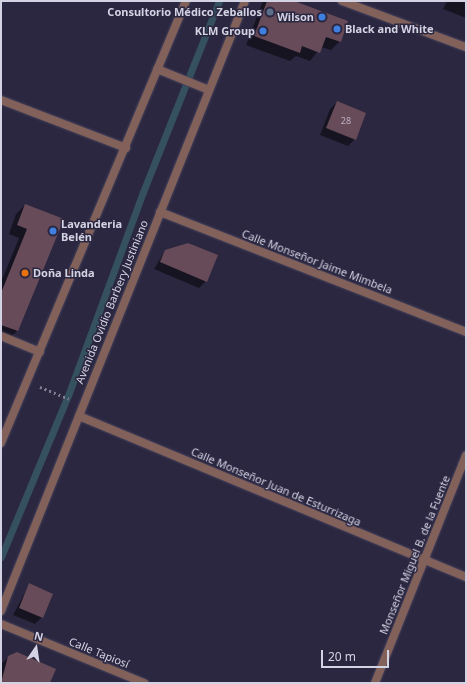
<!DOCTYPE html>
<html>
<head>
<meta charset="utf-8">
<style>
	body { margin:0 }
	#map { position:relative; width:467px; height:684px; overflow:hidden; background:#2b2741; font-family:"Noto Sans",sans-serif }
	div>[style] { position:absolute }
	.shadow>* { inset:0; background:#0007 }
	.stream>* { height:7px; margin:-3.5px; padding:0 3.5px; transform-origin:3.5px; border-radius:3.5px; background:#355160 }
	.building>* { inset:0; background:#674b58 }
	.path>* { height:2.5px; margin-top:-1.25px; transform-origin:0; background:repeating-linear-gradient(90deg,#7f7d92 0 2px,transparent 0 5px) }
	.roads { filter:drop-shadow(0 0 1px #46435b) drop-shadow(0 0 1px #46435b) }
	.minor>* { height:8px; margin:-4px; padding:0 4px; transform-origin:4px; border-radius:4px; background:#83615b }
	.tertiary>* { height:8px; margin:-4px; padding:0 4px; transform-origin:4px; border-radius:4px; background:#83615b }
	.dots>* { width:11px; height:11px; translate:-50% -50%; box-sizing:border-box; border:2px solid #2b2741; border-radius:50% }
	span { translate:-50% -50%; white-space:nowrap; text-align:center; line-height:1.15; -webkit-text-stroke:3px #2b2741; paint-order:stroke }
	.number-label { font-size:9px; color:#b9b1c0 }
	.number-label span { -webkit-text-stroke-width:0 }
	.poi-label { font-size:11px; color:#d4d3e3; font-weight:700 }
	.right { translate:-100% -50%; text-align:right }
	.left { translate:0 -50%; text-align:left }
	.street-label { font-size:11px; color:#d4d3e3 }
	.frame { position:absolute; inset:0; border:2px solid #d4d3e3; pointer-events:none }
	.north { position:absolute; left:16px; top:628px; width:40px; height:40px; -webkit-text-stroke:3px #2b2741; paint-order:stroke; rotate:13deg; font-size:11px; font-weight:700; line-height:16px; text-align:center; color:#d4d3e3 }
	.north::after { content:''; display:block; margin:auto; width:14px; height:18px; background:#d4d3e3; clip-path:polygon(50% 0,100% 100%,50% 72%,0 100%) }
	.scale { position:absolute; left:321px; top:650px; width:68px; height:18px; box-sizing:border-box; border:2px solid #d4d3e3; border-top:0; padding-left:5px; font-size:12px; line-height:14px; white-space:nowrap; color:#d4d3e3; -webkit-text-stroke:3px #2b2741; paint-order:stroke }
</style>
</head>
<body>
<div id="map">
	<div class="shadow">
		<div style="clip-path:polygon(263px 1px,291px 1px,340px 41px,331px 50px,321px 47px,310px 61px,296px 56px,290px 61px,246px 45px)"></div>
		<div style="clip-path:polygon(447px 1px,466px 1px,466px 18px,443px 9px)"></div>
		<div style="clip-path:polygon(337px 102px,355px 139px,348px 146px,320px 135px,330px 109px)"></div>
		<div style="clip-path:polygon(25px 205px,63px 220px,17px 331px,8px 340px,1px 337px,1px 282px,19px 238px,9px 234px,16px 214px)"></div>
		<div style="clip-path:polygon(165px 251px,206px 281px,199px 288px,154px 269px)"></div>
		<div style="clip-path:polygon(29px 585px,42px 617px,35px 624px,13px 615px)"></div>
		<div style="clip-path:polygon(9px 657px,49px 683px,1px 683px,1px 664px)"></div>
	</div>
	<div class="stream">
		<div style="left:1px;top:557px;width:178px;rotate:-67.5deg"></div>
		<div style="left:69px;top:393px;width:214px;rotate:-69.8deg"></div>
		<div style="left:143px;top:192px;width:206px;rotate:-68.3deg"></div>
	</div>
	<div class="building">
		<div style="clip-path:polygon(267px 1px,294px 1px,348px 21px,341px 42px,326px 37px,320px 53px,302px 46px,300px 53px,254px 36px)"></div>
		<div style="clip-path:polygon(337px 101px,366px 113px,356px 140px,326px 128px)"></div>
		<div style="clip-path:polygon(25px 204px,64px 219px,18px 331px,1px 325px,1px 293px,27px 229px,17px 225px)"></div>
		<div style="clip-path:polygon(188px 243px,218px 255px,207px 282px,160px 262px,165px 250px)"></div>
		<div style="clip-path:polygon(29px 583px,53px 594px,43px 618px,19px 608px)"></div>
		<div style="clip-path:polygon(17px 652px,56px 669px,50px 683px,1px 683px,8px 656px)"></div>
	</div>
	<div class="path">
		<div style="left:40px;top:387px;width:31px;rotate:22deg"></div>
	</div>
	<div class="roads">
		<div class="minor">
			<div style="left:342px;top:1px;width:132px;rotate:20.4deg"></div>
			<div style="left:1px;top:100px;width:134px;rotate:21deg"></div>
			<div style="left:160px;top:212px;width:329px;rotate:21.4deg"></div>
			<div style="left:1px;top:336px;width:42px;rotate:22.3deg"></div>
			<div style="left:79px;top:416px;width:419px;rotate:22.6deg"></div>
			<div style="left:1px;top:624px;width:155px;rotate:22.4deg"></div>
			<div style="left:375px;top:683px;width:245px;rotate:-68.2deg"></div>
		</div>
		<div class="tertiary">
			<div style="left:157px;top:69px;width:56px;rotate:22deg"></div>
			<div style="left:1px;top:443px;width:479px;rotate:-67.3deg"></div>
			<div style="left:1px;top:611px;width:657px;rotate:-68.2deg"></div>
		</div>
	</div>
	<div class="dots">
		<div style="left:270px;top:12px;background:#5c6f8a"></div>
		<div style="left:322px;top:17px;background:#3f7fe0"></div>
		<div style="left:337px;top:29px;background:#3f7fe0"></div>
		<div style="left:263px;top:31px;background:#3f7fe0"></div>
		<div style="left:53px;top:231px;background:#3f7fe0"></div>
		<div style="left:25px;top:273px;background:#e8710a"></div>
	</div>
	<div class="number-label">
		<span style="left:346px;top:121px">28</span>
	</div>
	<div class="poi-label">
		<span class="right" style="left:262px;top:12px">Consultorio Médico Zeballos</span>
		<span class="right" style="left:314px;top:17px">Wilson</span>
		<span class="left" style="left:345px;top:29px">Black and White</span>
		<span class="right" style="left:255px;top:31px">KLM Group</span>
		<span class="left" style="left:61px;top:231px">Lavanderia<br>Belén</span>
		<span class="left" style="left:33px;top:273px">Doña Linda</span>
	</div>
	<div class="street-label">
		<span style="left:317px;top:262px;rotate:21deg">Calle Monseñor Jaime Mimbela</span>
		<span style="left:112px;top:302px;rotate:-68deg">Avenida Ovidio Barbery Justiniano</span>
		<span style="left:276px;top:487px;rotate:23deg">Calle Monseñor Juan de Esturrizaga</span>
		<span style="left:415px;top:555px;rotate:-68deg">Monseñor Miguel B. de la Fuente</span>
		<span style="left:99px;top:653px;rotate:22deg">Calle Tapiosí</span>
	</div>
	<div class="frame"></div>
	<div class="north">N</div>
	<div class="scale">20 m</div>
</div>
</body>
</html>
